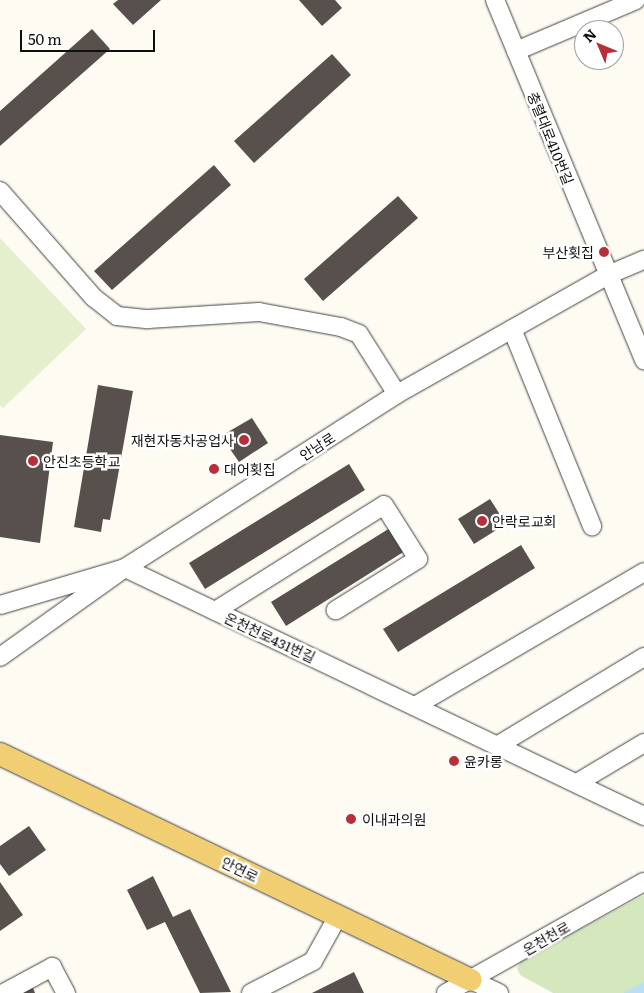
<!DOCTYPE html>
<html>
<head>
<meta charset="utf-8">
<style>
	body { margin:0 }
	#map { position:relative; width:644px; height:993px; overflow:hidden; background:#fefbf2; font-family:Literata,"Noto Sans KR",serif }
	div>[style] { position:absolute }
	.green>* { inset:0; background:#d4e7bd }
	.pitch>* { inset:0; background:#e4efce }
	.water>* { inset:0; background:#badff2 }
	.building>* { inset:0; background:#57504c }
	.roads { filter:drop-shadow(0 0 1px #424242) drop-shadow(0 0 1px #424242) }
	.minor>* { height:18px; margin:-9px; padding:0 9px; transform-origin:9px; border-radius:9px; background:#fff }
	.major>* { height:22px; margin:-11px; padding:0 11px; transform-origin:11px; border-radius:11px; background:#f0ce71 }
	.dots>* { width:14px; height:14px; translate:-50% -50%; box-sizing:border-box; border:2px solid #fff; border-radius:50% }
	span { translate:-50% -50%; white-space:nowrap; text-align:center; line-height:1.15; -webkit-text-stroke:5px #fff; paint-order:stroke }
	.street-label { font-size:14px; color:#0f0f0f }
	.poi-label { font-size:14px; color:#0f0f0f }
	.right { translate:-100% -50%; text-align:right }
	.left { translate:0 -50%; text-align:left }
	.north { position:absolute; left:574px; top:20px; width:50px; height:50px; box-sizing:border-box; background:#fff; border:1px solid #9f9f9f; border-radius:50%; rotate:315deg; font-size:14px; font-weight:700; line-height:20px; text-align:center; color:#0f0f0f }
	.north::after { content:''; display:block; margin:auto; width:18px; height:22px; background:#b72f39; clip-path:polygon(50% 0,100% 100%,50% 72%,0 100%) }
	.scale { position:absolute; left:20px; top:30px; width:135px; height:22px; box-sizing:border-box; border:2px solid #0f0f0f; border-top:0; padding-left:6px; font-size:15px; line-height:18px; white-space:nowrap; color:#0f0f0f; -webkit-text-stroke:4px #fff; paint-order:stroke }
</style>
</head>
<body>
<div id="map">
	<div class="green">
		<div style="clip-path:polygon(644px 895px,644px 993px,553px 993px,520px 975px,517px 968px,521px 961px)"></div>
	</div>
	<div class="pitch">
		<div style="clip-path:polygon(0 238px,86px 329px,3px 408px,0 405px)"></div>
	</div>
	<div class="water">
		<div style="clip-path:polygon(644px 982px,644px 993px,623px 993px)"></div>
	</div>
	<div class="building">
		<div style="clip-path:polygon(118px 0,161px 0,133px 25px,113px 4px)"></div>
		<div style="clip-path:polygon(299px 0,335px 0,342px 8px,322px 26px)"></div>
		<div style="clip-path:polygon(92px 29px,110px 49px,0 146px,0 111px)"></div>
		<div style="clip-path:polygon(332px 54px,351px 75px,254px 163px,234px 141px)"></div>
		<div style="clip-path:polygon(214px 165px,231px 185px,112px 290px,94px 271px)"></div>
		<div style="clip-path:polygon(398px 196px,418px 218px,323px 301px,304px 279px)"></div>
		<div style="clip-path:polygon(98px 385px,133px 391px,110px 520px,103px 519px,101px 532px,74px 527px)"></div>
		<div style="clip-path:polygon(252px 418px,268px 443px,239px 462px,221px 436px)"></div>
		<div style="clip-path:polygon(0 435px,53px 442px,40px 543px,0 537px)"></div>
		<div style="clip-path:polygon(349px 464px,365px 490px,205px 589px,189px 563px)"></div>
		<div style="clip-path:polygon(490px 499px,506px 524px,474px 544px,458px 519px)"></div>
		<div style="clip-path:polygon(390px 528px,405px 551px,286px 626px,271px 602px)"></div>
		<div style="clip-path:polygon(521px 545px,535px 568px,398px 652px,383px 629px)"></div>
		<div style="clip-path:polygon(29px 826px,46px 850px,9px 876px,0 864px,0 846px)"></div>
		<div style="clip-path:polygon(153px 876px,173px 917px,190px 909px,231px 992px,200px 993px,165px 922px,147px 930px,127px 890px)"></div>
		<div style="clip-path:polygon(0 882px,23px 915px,0 931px)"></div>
		<div style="clip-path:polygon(354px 972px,364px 993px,312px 993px)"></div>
		<div style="clip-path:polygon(33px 988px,35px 993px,23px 993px)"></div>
	</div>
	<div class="roads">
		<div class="minor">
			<div style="left:495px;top:0;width:390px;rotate:67.5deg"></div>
			<div style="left:516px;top:51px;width:130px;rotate:-23deg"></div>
			<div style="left:0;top:191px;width:141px;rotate:48.7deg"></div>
			<div style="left:93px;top:297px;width:31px;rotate:38deg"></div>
			<div style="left:117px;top:316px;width:31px;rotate:6deg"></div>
			<div style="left:148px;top:319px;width:111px;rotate:-3.6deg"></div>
			<div style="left:259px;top:312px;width:83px;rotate:10.4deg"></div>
			<div style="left:341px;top:327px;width:19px;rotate:21deg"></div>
			<div style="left:359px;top:334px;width:71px;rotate:57.7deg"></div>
			<div style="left:512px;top:329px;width:213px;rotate:67.9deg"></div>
			<div style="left:0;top:605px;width:130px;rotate:-16.5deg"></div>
			<div style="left:125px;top:568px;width:575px;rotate:25.54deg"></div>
			<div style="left:215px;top:611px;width:199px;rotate:-32.1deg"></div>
			<div style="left:384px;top:505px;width:64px;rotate:57.8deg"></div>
			<div style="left:418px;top:559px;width:97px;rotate:148.1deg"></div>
			<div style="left:0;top:657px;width:153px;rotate:-35.5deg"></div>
			<div style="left:125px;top:568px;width:323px;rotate:-32.6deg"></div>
			<div style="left:397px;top:394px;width:242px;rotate:-29.4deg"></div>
			<div style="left:608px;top:275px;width:39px;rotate:-23deg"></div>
			<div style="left:415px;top:706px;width:265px;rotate:-30.3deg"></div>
			<div style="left:497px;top:746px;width:172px;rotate:-31.2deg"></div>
			<div style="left:577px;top:783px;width:78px;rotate:-30.8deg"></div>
			<div style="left:471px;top:980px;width:31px;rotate:25deg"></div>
			<div style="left:4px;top:993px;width:55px;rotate:-28.4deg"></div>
			<div style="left:52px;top:967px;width:30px;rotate:62deg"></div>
			<div style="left:251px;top:993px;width:70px;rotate:-27.3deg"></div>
			<div style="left:313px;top:961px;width:51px;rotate:-60.9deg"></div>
			<div style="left:446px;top:993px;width:227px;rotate:-29.3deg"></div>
		</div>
		<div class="major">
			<div style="left:0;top:754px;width:522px;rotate:25.63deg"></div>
		</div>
	</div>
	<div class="dots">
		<div style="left:604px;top:252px;background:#b72f39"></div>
		<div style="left:244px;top:440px;background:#b72f39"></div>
		<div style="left:33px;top:461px;background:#b72f39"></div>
		<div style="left:214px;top:469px;background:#b72f39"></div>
		<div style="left:482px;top:521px;background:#b72f39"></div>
		<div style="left:454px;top:761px;background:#b72f39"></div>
		<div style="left:351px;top:819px;background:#b72f39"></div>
	</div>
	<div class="street-label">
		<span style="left:551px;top:138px;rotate:68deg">충렬대로410번길</span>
		<span style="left:317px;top:446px;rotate:-33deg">안남로</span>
		<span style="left:270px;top:637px;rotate:25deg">온천천로431번길</span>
		<span style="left:240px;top:869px;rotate:26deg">안연로</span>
		<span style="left:546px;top:938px;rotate:-30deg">온천천로</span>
	</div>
	<div class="poi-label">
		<span class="right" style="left:594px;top:252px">부산횟집</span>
		<span class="right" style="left:234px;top:440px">재현자동차공업사</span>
		<span class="left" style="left:43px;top:461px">안진초등학교</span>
		<span class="left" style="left:224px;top:469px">대어횟집</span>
		<span class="left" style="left:492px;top:521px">안락로교회</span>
		<span class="left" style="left:464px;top:761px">윤카롱</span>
		<span class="left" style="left:362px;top:819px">이내과의원</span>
	</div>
	<div class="north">N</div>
	<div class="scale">50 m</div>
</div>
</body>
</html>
